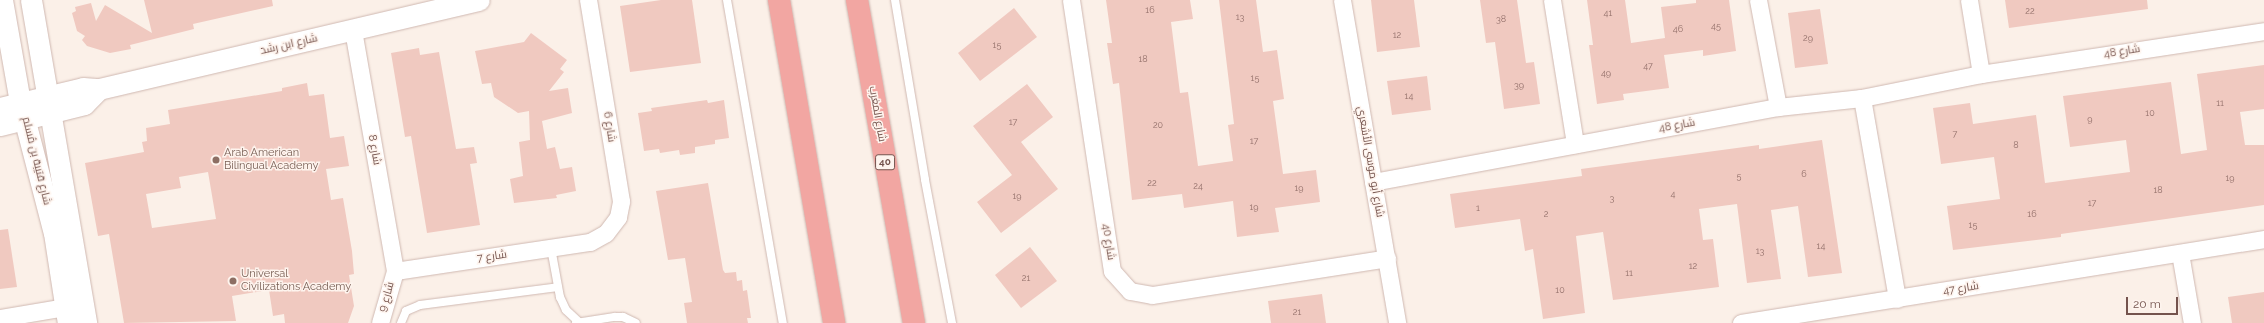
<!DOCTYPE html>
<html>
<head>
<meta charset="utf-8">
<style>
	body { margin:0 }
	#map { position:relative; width:2264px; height:323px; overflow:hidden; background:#fbf0e8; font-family:Raleway,Cairo,sans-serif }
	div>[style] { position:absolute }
	.building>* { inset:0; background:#f0c9c0 }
	.roads { filter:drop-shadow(0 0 1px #cfb8b1) drop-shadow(0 0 1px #cfb8b1) }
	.service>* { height:8px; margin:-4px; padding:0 4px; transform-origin:4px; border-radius:4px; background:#fff }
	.minor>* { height:17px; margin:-8.5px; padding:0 8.5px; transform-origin:8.5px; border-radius:8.5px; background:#fff }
	.tertiary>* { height:21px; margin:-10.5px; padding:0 10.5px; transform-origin:10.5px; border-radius:10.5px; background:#fff }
	.motorway>* { height:22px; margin:-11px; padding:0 11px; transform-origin:11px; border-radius:11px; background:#f2a6a2 }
	.dots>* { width:11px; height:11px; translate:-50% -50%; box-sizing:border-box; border:2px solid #fef4ee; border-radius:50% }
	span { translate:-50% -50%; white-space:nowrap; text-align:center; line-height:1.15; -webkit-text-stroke:3px #fef4ee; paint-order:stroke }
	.number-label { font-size:9px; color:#93706a }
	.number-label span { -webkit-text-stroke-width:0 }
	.shield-label span { padding:1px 3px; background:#fef4ee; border:1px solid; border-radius:3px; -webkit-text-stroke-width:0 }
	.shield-label { font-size:10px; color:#74534d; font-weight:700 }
	.street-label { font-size:11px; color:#74534d }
	.education-label { font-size:11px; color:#785e54 }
	.left { translate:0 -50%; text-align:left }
	.scale { position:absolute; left:2126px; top:297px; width:52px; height:18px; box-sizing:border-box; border:2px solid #74534d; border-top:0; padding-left:5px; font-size:12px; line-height:14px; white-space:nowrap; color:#74534d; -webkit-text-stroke:3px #fef4ee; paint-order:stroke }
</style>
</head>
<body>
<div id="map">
	<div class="building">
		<div style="clip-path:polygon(144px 0,272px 0,273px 6px,193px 24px,194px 29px,130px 45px,131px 49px,110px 53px,87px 46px,82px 40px,85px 36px,77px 31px,72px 13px,76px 11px,75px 7px,91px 3px,96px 21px,105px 5px,152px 33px)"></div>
		<div style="clip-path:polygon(661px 0,692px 0,701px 63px,630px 72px,620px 6px)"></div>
		<div style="clip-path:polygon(1106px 0,1190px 0,1193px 19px,1171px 22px,1180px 93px,1188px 92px,1198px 166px,1233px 161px,1228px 125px,1234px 124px,1219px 0,1256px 0,1263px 52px,1277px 50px,1284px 99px,1273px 101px,1283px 174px,1316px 170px,1320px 202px,1275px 208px,1279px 232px,1237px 237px,1233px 201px,1184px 208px,1182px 194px,1132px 200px,1119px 83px,1113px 84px,1107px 43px,1112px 43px)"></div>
		<div style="clip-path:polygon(1371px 0,1414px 0,1420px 47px,1377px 52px)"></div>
		<div style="clip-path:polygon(1480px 0,1517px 0,1526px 63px,1534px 62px,1540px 104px,1504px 109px,1495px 42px,1486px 43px)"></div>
		<div style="clip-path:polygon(1587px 0,1625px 0,1631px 43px,1665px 38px,1661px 7px,1696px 3px,1696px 0,1729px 0,1736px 51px,1703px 56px,1703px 50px,1664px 55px,1669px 88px,1623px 94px,1624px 100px,1597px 104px,1589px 45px,1593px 45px)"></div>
		<div style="clip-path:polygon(2005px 0,2147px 0,2148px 9px,2009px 28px)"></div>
		<div style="clip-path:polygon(1014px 8px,1037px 37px,980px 81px,958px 53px)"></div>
		<div style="clip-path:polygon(1820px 9px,1828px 64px,1795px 68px,1788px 13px)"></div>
		<div style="clip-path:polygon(531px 33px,567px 60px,560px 69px,564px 72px,549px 91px,568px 88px,572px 113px,542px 121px,547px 149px,555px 147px,560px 169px,572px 167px,576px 191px,556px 195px,557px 198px,514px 203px,510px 179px,523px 176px,519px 142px,530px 140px,529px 111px,518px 113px,494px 97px,491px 83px,482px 84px,475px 51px,524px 42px)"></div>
		<div style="clip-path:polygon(419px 48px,420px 55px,439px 52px,456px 149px,474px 147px,477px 163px,470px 164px,480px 225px,427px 233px,411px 136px,405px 137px,391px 53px)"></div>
		<div style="clip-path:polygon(2264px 65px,2264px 109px,2240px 112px,2245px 145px,2264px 145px,2264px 205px,2061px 234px,2061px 237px,1953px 250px,1947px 206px,2000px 199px,1994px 157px,1941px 164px,1933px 108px,1970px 103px,1973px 124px,2036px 115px,2045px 183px,2130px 172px,2126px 140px,2070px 147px,2063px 96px,2171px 82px,2181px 154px,2207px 150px,2197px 74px)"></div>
		<div style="clip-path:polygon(1427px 76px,1431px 110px,1392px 115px,1387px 81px)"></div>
		<div style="clip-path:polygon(evenodd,307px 83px,309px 96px,324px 94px,330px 138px,344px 136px,349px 166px,326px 169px,331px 200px,343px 198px,352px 251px,354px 274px,349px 275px,354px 306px,348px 323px,285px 323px,284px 314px,273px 316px,269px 290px,232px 296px,236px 321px,124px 323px,109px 234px,98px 236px,85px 163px,144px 152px,142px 142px,147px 141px,146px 128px,170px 124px,168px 110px,282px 91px,282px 88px,307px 83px,208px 172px,216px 219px,152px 228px,146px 194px,181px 188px,179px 177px,208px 172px)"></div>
		<div style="clip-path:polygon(1027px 84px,1053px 117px,1021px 142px,1058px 189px,1001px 233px,977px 202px,1012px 175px,973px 126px)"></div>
		<div style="clip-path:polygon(707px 100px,708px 103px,724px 100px,729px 138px,715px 140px,715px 144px,695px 147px,695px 153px,680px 155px,679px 150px,660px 153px,659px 149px,644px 151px,638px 113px,652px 111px,651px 108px)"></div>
		<div style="clip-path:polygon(1822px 140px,1842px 273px,1808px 277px,1798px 206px,1771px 210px,1781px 279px,1747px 283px,1737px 204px,1699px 209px,1703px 240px,1713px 239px,1719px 287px,1613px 300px,1603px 232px,1576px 236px,1585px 313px,1543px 319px,1533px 249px,1525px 251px,1520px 219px,1455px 228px,1450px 194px,1582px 176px,1581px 169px,1759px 145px,1759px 149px)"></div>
		<div style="clip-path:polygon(708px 183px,723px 270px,725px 273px,736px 272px,737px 281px,742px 280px,743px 291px,747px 290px,751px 318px,747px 318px,748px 323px,687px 323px,684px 303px,692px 302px,685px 258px,668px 260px,656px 191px)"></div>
		<div style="clip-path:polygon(8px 229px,17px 287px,0 289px,0 230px)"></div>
		<div style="clip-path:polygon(1030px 247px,1057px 281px,1021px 308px,995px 275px)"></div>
		<div style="clip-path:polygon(2264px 292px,2264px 323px,2232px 323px,2228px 297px)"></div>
		<div style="clip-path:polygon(1322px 294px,1326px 323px,1271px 323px,1268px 301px)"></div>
	</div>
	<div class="roads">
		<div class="service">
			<div style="left:727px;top:0;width:328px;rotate:80.2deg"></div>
			<div style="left:895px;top:0;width:182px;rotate:80.5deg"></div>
			<div style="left:925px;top:180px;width:146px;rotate:79.3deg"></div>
			<div style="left:551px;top:248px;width:50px;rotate:79.6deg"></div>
			<div style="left:560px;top:297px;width:14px;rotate:65deg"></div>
			<div style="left:566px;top:310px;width:18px;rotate:43deg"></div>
			<div style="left:401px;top:323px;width:13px;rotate:-67deg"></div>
			<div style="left:406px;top:311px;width:15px;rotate:-23deg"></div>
			<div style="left:420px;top:305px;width:139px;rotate:-7.4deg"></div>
			<div style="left:576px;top:323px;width:39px;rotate:-9deg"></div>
			<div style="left:615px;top:317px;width:8px"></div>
			<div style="left:623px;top:317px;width:14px;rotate:25deg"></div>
		</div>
		<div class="minor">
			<div style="left:1071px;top:0;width:274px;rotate:81.4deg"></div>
			<div style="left:1112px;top:271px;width:27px;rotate:48deg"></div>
			<div style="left:1130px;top:291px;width:22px;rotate:10deg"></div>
			<div style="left:1152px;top:295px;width:238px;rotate:-8.9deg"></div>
			<div style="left:1342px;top:0;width:328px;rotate:80.3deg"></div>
			<div style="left:1552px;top:0;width:146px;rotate:80.9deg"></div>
			<div style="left:1758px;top:0;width:109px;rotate:79.4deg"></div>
			<div style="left:1969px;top:0;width:75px;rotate:80.8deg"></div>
			<div style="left:353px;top:30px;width:245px;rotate:80.1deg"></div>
			<div style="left:395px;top:271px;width:54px;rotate:106.1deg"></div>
			<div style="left:1862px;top:98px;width:204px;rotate:80.1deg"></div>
			<div style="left:1373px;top:182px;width:412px;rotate:-10.5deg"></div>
			<div style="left:1778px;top:107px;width:84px;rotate:-6.1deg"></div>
			<div style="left:1862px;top:98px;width:121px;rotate:-11.4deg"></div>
			<div style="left:1981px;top:74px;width:286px;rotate:-8.6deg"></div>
			<div style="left:2180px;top:253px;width:71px;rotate:80.3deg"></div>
			<div style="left:395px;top:271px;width:197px;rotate:-8.5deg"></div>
			<div style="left:590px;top:242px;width:18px;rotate:-29deg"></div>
			<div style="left:606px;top:233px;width:20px;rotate:-53deg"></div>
			<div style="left:618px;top:217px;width:16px;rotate:-79deg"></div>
			<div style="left:621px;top:201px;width:204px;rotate:-99.3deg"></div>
			<div style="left:0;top:318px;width:66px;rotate:-9.6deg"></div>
			<div style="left:1741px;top:323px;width:530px;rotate:-9.12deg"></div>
		</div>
		<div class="tertiary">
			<div style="left:2px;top:0;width:104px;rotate:80deg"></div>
			<div style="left:20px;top:102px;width:135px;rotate:75.5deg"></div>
			<div style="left:54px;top:233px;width:91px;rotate:81.2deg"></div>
			<div style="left:31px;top:0;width:328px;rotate:80.3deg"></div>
			<div style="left:0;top:108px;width:85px;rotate:-13.5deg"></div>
			<div style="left:83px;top:88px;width:16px;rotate:4deg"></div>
			<div style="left:99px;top:89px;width:390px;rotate:-13.2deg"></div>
			<div style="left:0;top:125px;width:87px;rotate:-14deg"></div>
			<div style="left:84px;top:104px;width:21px;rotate:-45deg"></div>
		</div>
		<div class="motorway">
			<div style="left:779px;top:0;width:328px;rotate:80.3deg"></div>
			<div style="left:857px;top:0;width:328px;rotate:80deg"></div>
		</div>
	</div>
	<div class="dots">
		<div style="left:216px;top:160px;background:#8d6e63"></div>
		<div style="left:233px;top:281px;background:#8d6e63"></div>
	</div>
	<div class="number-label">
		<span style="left:1150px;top:10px">16</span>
		<span style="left:2030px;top:11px">22</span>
		<span style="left:1608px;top:13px">41</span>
		<span style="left:1240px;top:17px">13</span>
		<span style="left:1501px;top:19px">38</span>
		<span style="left:1716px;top:26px">45</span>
		<span style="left:1678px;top:29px">46</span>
		<span style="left:1397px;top:35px">12</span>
		<span style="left:1808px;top:38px">29</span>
		<span style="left:997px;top:45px">15</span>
		<span style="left:1143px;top:59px">18</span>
		<span style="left:1648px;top:66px">47</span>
		<span style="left:1606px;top:73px">49</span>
		<span style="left:1255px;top:78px">15</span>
		<span style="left:1519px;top:85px">39</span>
		<span style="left:1409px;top:96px">14</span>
		<span style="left:2220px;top:103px">11</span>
		<span style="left:2150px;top:113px">10</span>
		<span style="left:2090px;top:119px">9</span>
		<span style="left:1013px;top:122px">17</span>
		<span style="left:1158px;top:125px">20</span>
		<span style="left:1955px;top:134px">7</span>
		<span style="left:1254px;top:141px">17</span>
		<span style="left:2016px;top:145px">8</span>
		<span style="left:1804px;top:174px">6</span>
		<span style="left:1739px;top:176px">5</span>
		<span style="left:2230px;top:178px">19</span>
		<span style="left:1152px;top:183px">22</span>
		<span style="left:1198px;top:186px">24</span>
		<span style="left:1299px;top:188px">19</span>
		<span style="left:2158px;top:190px">18</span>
		<span style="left:1673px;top:194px">4</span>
		<span style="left:1017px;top:196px">19</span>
		<span style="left:1612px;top:198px">3</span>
		<span style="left:2092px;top:203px">17</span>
		<span style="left:1254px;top:207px">19</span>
		<span style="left:1478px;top:208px">1</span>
		<span style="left:1546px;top:214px">2</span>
		<span style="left:2032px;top:214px">16</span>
		<span style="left:1973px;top:225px">15</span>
		<span style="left:1821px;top:246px">14</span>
		<span style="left:1760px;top:251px">13</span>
		<span style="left:1693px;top:266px">12</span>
		<span style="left:1629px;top:273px">11</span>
		<span style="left:1026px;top:278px">21</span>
		<span style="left:1560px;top:290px">10</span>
		<span style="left:1297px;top:312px">21</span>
	</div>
	<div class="shield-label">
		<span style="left:885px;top:162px">40</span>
	</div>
	<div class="street-label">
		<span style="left:289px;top:45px;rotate:-13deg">شارع ابن رشد</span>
		<span style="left:2122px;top:52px;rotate:-9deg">شارع 48</span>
		<span style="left:877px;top:114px;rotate:80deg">شارع المغرب</span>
		<span style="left:1677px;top:126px;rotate:-10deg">شارع 48</span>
		<span style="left:609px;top:127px;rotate:81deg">شارع 6</span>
		<span style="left:374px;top:150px;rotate:80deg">شارع 8</span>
		<span style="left:36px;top:161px;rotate:76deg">شارع قتيبة بن مُسلم</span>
		<span style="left:1370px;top:162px;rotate:80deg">شارع أبو موسى الأشعري</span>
		<span style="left:1108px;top:242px;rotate:81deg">شارع 40</span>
		<span style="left:492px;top:257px;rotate:-8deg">شارع 7</span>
		<span style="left:1961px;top:289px;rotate:-9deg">شارع 47</span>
		<span style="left:387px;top:297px;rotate:-74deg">شارع 9</span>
	</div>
	<div class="education-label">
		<span class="left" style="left:224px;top:160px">Arab American<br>Bilingual Academy</span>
		<span class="left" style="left:241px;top:281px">Universal<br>Civilizations Academy</span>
	</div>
	<div class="scale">20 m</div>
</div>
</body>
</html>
